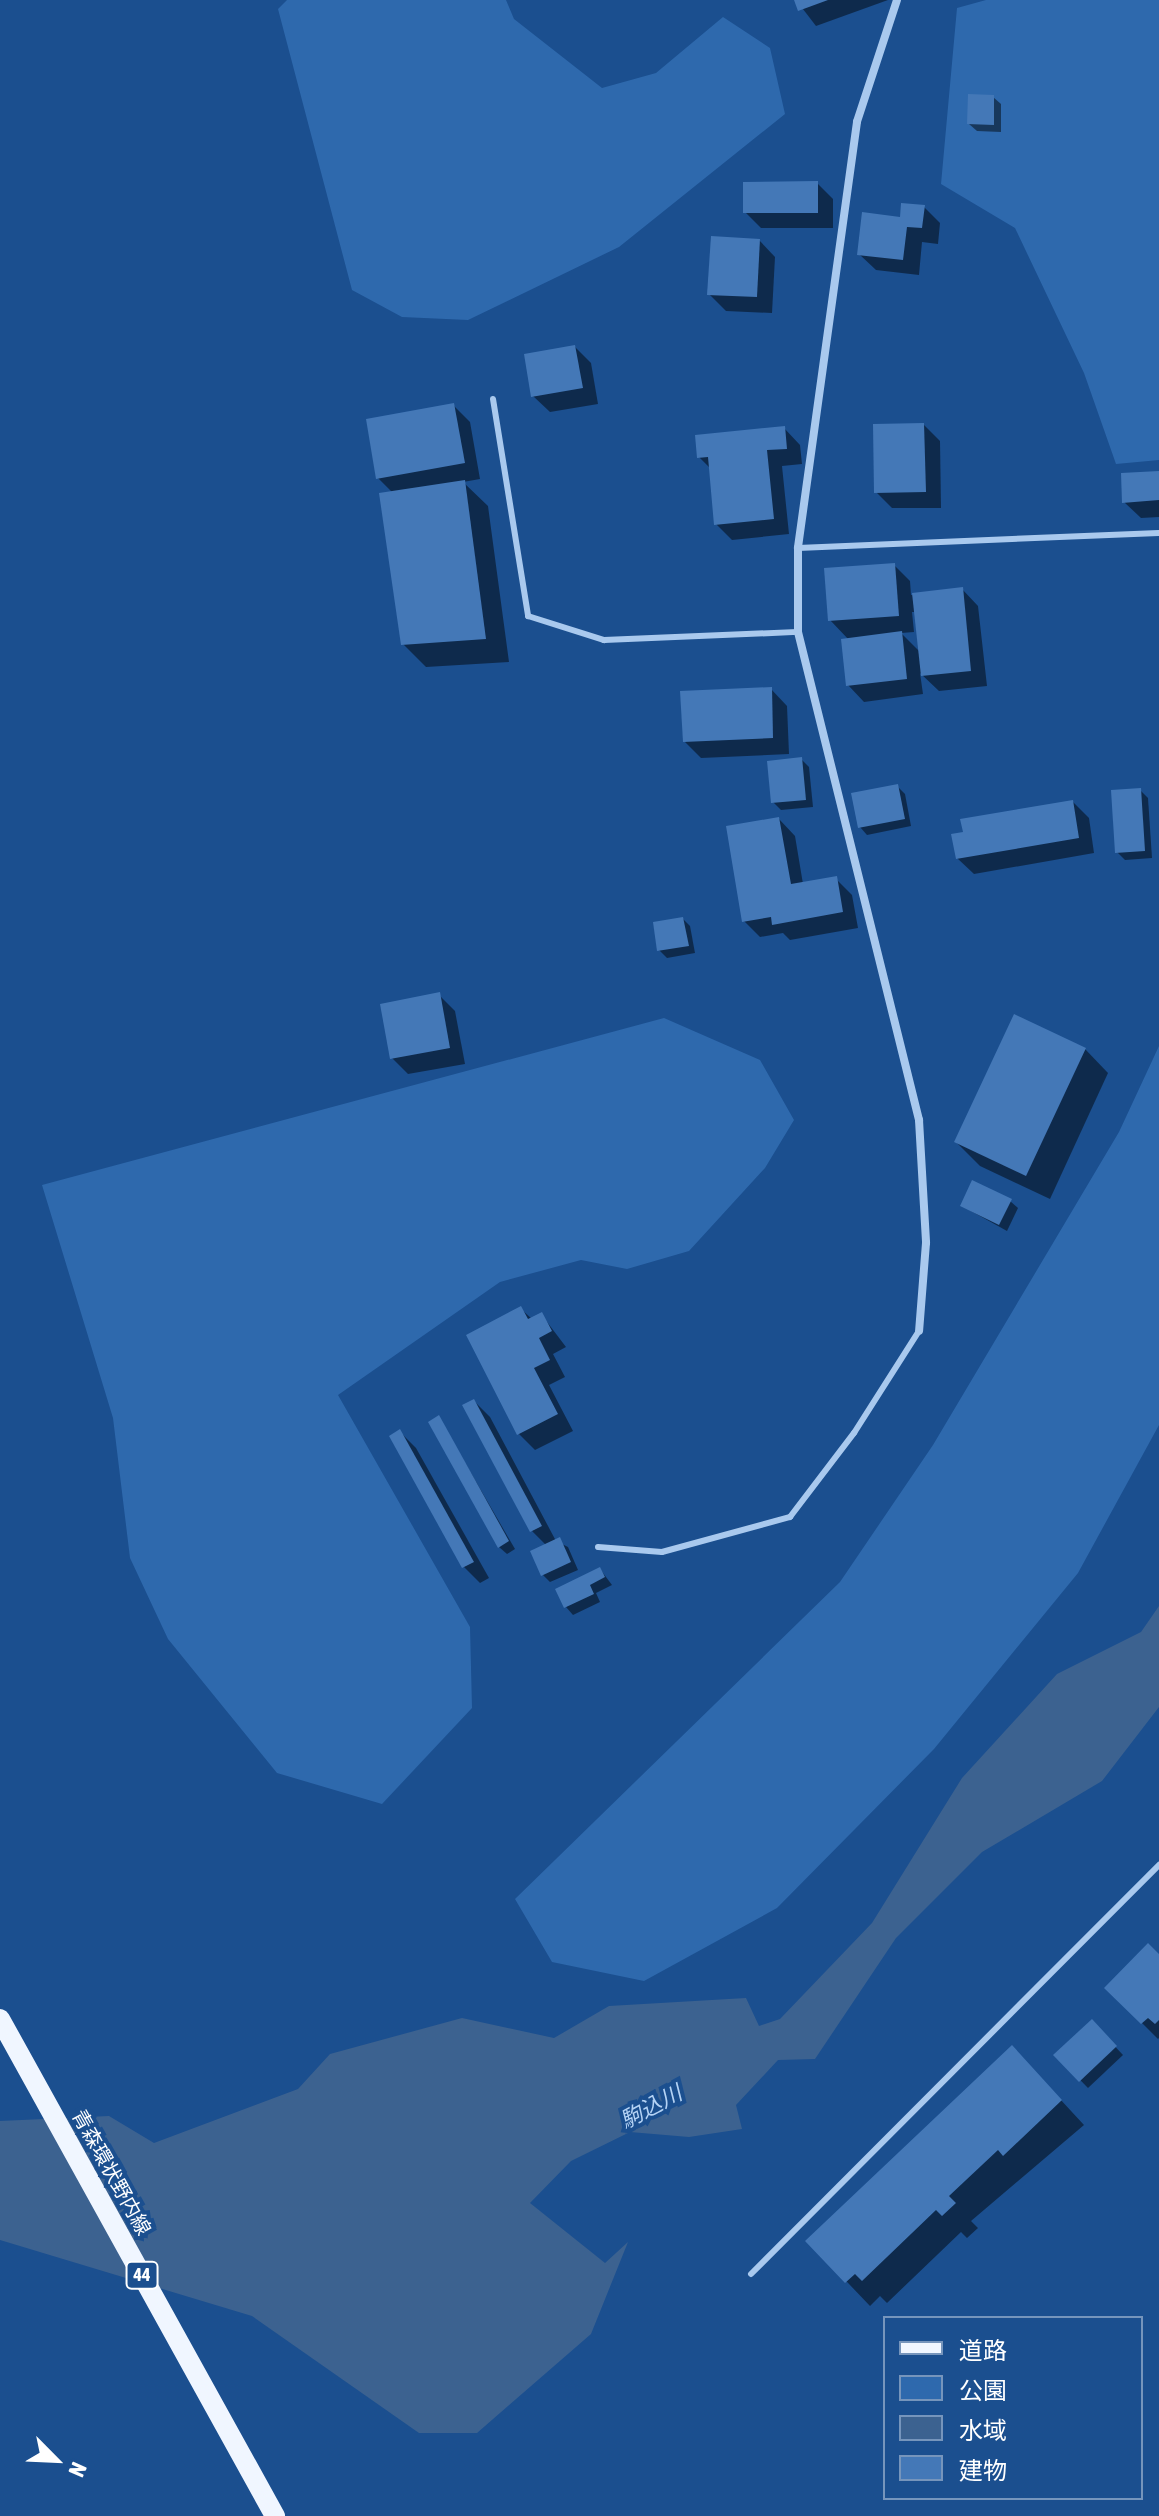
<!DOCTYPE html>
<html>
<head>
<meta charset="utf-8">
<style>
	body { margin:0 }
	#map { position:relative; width:1159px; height:2516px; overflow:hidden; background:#1b4f8f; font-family:"Asap Condensed","Noto Sans JP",sans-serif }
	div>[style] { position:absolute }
	.green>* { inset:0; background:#2e69ad }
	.water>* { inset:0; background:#3c6290 }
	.shadow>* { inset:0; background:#0007 }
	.building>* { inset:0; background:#4478b7 }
	.lane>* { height:6px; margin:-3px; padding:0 3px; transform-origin:3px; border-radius:3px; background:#a9c9ee }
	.street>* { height:8px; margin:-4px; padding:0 4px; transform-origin:4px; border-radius:4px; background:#a9c9ee }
	.primary>* { height:20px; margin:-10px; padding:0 10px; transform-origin:10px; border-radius:10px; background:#f0f6ff }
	span { translate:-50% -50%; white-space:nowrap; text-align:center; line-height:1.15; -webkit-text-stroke:8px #1b4f8f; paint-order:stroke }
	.shield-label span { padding:2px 6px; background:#1b4f8f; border:2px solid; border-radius:6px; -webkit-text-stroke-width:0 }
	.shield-label { font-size:18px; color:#fff; font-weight:700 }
	.street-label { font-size:20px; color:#fff }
	.water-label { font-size:22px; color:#b5d3f5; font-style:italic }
	.legend { position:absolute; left:883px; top:2316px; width:260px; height:184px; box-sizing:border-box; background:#1b4f8f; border:2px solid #7695bc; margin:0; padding:10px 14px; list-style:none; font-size:24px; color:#fff }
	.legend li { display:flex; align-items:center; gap:16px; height:40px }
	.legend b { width:40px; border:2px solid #7695bc }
	.north { position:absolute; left:16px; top:2420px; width:80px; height:80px; -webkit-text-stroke:6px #1b4f8f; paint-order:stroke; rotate:114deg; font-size:22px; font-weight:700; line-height:32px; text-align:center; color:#fff }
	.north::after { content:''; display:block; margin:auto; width:28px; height:36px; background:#fff; clip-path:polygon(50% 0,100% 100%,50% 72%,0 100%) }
</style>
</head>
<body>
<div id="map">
	<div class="green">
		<div style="clip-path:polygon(287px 0,506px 0,514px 19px,602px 88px,656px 73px,723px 17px,770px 48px,785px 114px,619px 247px,468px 320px,402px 317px,352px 290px,278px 9px)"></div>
		<div style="clip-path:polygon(986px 0,1159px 0,1159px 460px,1116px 464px,1084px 373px,1015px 228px,941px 184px,957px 8px)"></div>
		<div style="clip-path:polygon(664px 1018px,760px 1060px,794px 1120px,765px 1168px,689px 1251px,627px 1269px,581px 1260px,500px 1282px,338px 1395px,470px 1627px,472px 1708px,382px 1804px,277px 1773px,168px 1639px,130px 1558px,113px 1418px,42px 1185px)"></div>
		<div style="clip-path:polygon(1159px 1046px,1159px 1425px,1078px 1573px,934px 1749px,777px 1908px,644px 1981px,552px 1962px,515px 1899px,840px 1582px,933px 1445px,1119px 1132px)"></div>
	</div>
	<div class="water">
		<div style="clip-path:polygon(1159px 1606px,1159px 1707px,1102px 1781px,982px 1852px,896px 1938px,815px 2059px,778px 2060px,736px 2105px,742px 2129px,689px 2137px,630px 2132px,571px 2161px,530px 2203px,605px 2263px,628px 2242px,591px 2334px,477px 2433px,419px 2433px,252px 2316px,0 2240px,0 2121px,109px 2116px,154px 2143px,298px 2089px,330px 2054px,462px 2018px,554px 2038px,609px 2006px,746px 1998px,759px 2026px,780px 2019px,872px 1923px,962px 1778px,1057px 1674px,1141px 1632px)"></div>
	</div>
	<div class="shadow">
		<div style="clip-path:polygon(796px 0,888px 0,816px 26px)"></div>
		<div style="clip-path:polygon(993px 97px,1001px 104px,1001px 132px,977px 131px,969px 124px)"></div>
		<div style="clip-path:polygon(817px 183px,833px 199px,833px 228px,761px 228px,745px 212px)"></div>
		<div style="clip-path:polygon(924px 207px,940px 223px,938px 244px,922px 242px,919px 275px,876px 270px,859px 254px,901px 219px)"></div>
		<div style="clip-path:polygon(759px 240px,775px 257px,772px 313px,726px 311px,709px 294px)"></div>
		<div style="clip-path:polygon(575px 347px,591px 363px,598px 404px,550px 412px,533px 396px)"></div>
		<div style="clip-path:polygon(453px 405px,470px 422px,480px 479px,463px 482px,488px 506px,509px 662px,426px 667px,403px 644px,393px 493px,378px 478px)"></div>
		<div style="clip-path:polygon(924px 425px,940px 441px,941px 508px,892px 508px,876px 492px)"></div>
		<div style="clip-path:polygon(784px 428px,800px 445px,802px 464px,782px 466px,789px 534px,732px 540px,716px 524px,711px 469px,699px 457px)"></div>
		<div style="clip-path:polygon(1159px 473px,1159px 517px,1141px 518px,1124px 502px)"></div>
		<div style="clip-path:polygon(evenodd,894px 565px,910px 581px,911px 595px,962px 589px,978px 606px,987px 686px,939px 691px,920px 673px,923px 694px,864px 702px,848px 685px,849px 640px,830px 620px,894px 565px,912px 612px,916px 612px,920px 652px,901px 633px,914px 632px,912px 612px)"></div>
		<div style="clip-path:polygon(771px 689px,787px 706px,789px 754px,701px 758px,685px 742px)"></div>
		<div style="clip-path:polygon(801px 759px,809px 767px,813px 807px,781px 810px,773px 802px)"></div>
		<div style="clip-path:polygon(897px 786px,905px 794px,911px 826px,867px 835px,860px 827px)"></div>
		<div style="clip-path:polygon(1140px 790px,1148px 798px,1152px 858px,1125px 860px,1117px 852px)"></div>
		<div style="clip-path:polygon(1073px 802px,1089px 818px,1094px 853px,974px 874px,957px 858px)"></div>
		<div style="clip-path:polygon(779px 819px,795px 836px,803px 884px,836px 879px,852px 895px,858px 928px,790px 940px,783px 933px,760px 937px,744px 921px)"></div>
		<div style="clip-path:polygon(683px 919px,690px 926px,695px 953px,667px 958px,659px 950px)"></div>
		<div style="clip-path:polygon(439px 995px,455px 1011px,465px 1064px,408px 1074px,392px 1058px)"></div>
		<div style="clip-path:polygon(1085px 1049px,1108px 1073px,1050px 1199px,980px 1166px,956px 1142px)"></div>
		<div style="clip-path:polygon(1010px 1201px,1018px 1208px,1007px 1231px,962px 1206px)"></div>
		<div style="clip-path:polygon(521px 1309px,532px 1319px,541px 1314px,566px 1347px,553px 1354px,565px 1377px,549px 1385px,573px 1431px,535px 1450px,519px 1434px,468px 1336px)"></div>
		<div style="clip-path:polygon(474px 1401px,490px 1417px,556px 1541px,568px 1547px,578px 1570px,550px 1582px,543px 1575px,546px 1545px,532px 1531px,464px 1406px)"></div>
		<div style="clip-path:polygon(439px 1418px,515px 1549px,507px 1554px,499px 1547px)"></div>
		<div style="clip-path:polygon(400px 1432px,416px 1448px,489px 1578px,480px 1583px,464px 1567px)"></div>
		<div style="clip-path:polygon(600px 1569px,612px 1585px,596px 1593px,600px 1602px,573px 1615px,566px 1607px)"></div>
		<div style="clip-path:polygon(1159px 1957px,1159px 2038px,1158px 2039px,1107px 1988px)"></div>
		<div style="clip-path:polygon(1092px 2022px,1123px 2055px,1088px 2088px,1056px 2055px)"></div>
		<div style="clip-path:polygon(1035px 2072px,1084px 2125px,971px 2221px,978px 2228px,967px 2238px,961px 2232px,887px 2303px,880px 2296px,870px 2306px,808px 2241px)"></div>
	</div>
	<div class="building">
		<div style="clip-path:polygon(794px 0,828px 0,798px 11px)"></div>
		<div style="clip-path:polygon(968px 94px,994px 95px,994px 125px,967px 124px)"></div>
		<div style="clip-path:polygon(818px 181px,818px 213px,743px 213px,743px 182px)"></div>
		<div style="clip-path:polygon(901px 203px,925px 205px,922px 228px,907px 227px,903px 260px,857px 255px,862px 212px,900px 217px)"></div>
		<div style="clip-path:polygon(711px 236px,760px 239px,757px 297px,707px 295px)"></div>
		<div style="clip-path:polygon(575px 345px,583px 388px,531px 397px,524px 354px)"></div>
		<div style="clip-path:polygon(454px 403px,465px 463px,376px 479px,366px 419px)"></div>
		<div style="clip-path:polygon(924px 423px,926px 492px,874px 493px,873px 424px)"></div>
		<div style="clip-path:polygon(785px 426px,787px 449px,767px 450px,774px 519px,714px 525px,708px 457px,697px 458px,695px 435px)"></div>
		<div style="clip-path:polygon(1159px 471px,1159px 500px,1122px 503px,1121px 473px)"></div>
		<div style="clip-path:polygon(465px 480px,486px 639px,401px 645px,379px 493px)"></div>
		<div style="clip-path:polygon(895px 563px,899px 616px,828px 621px,824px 568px)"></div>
		<div style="clip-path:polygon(963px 587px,971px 671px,921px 676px,912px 593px)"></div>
		<div style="clip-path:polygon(902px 631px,907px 679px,846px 686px,841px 639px)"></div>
		<div style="clip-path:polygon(772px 687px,773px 738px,683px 742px,680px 691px)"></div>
		<div style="clip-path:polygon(802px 757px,806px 800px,771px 803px,767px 761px)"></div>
		<div style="clip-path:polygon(898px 784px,905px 819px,858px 828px,851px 793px)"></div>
		<div style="clip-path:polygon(1141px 788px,1145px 851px,1115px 853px,1111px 790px)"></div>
		<div style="clip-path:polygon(1073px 800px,1079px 838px,956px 859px,951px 834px,963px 832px,960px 819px)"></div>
		<div style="clip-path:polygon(779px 817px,791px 884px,837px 876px,843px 912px,772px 925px,771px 917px,742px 922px,726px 826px)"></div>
		<div style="clip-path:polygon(683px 917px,689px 946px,657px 951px,653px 922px)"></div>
		<div style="clip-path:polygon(440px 992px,450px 1048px,390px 1059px,380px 1004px)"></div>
		<div style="clip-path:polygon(1014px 1014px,1086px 1048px,1026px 1176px,954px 1142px)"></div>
		<div style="clip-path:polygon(972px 1180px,1012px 1199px,999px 1225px,960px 1206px)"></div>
		<div style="clip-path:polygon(521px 1306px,528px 1319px,542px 1312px,552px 1331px,539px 1338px,550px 1360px,534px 1368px,558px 1414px,517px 1435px,466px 1335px)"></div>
		<div style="clip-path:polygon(474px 1399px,542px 1526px,530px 1532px,462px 1405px)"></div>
		<div style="clip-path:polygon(439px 1415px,509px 1541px,498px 1548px,428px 1422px)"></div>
		<div style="clip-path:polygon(400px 1429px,474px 1562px,462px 1568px,389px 1436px)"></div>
		<div style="clip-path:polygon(560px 1537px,571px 1562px,541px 1576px,530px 1551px)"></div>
		<div style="clip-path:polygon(600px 1567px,605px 1577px,590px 1585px,594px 1594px,564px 1608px,555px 1589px)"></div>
		<div style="clip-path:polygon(1148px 1943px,1159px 1954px,1159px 2020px,1155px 2024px,1148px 2018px,1141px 2024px,1104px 1988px)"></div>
		<div style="clip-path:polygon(1092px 2019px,1117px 2046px,1079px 2082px,1053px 2055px)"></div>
		<div style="clip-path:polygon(1012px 2045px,1062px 2100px,1003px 2156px,998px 2150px,949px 2196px,956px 2203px,942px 2216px,936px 2210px,862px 2281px,855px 2274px,845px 2283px,805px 2241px)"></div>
	</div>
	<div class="lane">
		<div style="left:493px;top:399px;width:220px;rotate:80.8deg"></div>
		<div style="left:528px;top:616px;width:80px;rotate:17.5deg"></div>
		<div style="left:604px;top:640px;width:194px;rotate:-2.4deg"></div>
		<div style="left:798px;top:548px;width:361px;rotate:-2.4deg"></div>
		<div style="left:598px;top:1547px;width:64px;rotate:4.5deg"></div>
		<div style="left:662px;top:1552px;width:133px;rotate:-15.3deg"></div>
		<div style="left:790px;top:1517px;width:106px;rotate:-52.7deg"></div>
		<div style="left:854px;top:1433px;width:121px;rotate:-57.5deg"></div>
		<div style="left:751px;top:2274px;width:578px;rotate:-45.07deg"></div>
	</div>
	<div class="street">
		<div style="left:897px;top:0;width:128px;rotate:108.2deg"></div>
		<div style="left:857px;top:122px;width:430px;rotate:97.9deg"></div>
		<div style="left:798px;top:548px;width:84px;rotate:90deg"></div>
		<div style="left:798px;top:632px;width:503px;rotate:76.07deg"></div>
		<div style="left:919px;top:1120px;width:123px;rotate:86.7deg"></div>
		<div style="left:926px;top:1243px;width:88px;rotate:94.5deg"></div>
	</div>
	<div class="primary">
		<div style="left:0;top:2019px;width:568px;rotate:61.04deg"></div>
	</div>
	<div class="shield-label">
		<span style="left:142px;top:2275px">44</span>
	</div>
	<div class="street-label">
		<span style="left:112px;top:2172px;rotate:61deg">青森環状野内線</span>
	</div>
	<div class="water-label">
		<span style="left:651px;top:2107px;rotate:-28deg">駒込川</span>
	</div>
	<ul class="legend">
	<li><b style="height:10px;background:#f0f6ff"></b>道路</li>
	<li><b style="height:22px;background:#2e69ad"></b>公園</li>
	<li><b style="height:22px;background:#3c6290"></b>水域</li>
	<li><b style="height:22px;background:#4478b7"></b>建物</li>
	</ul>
	<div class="north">N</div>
</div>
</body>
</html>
